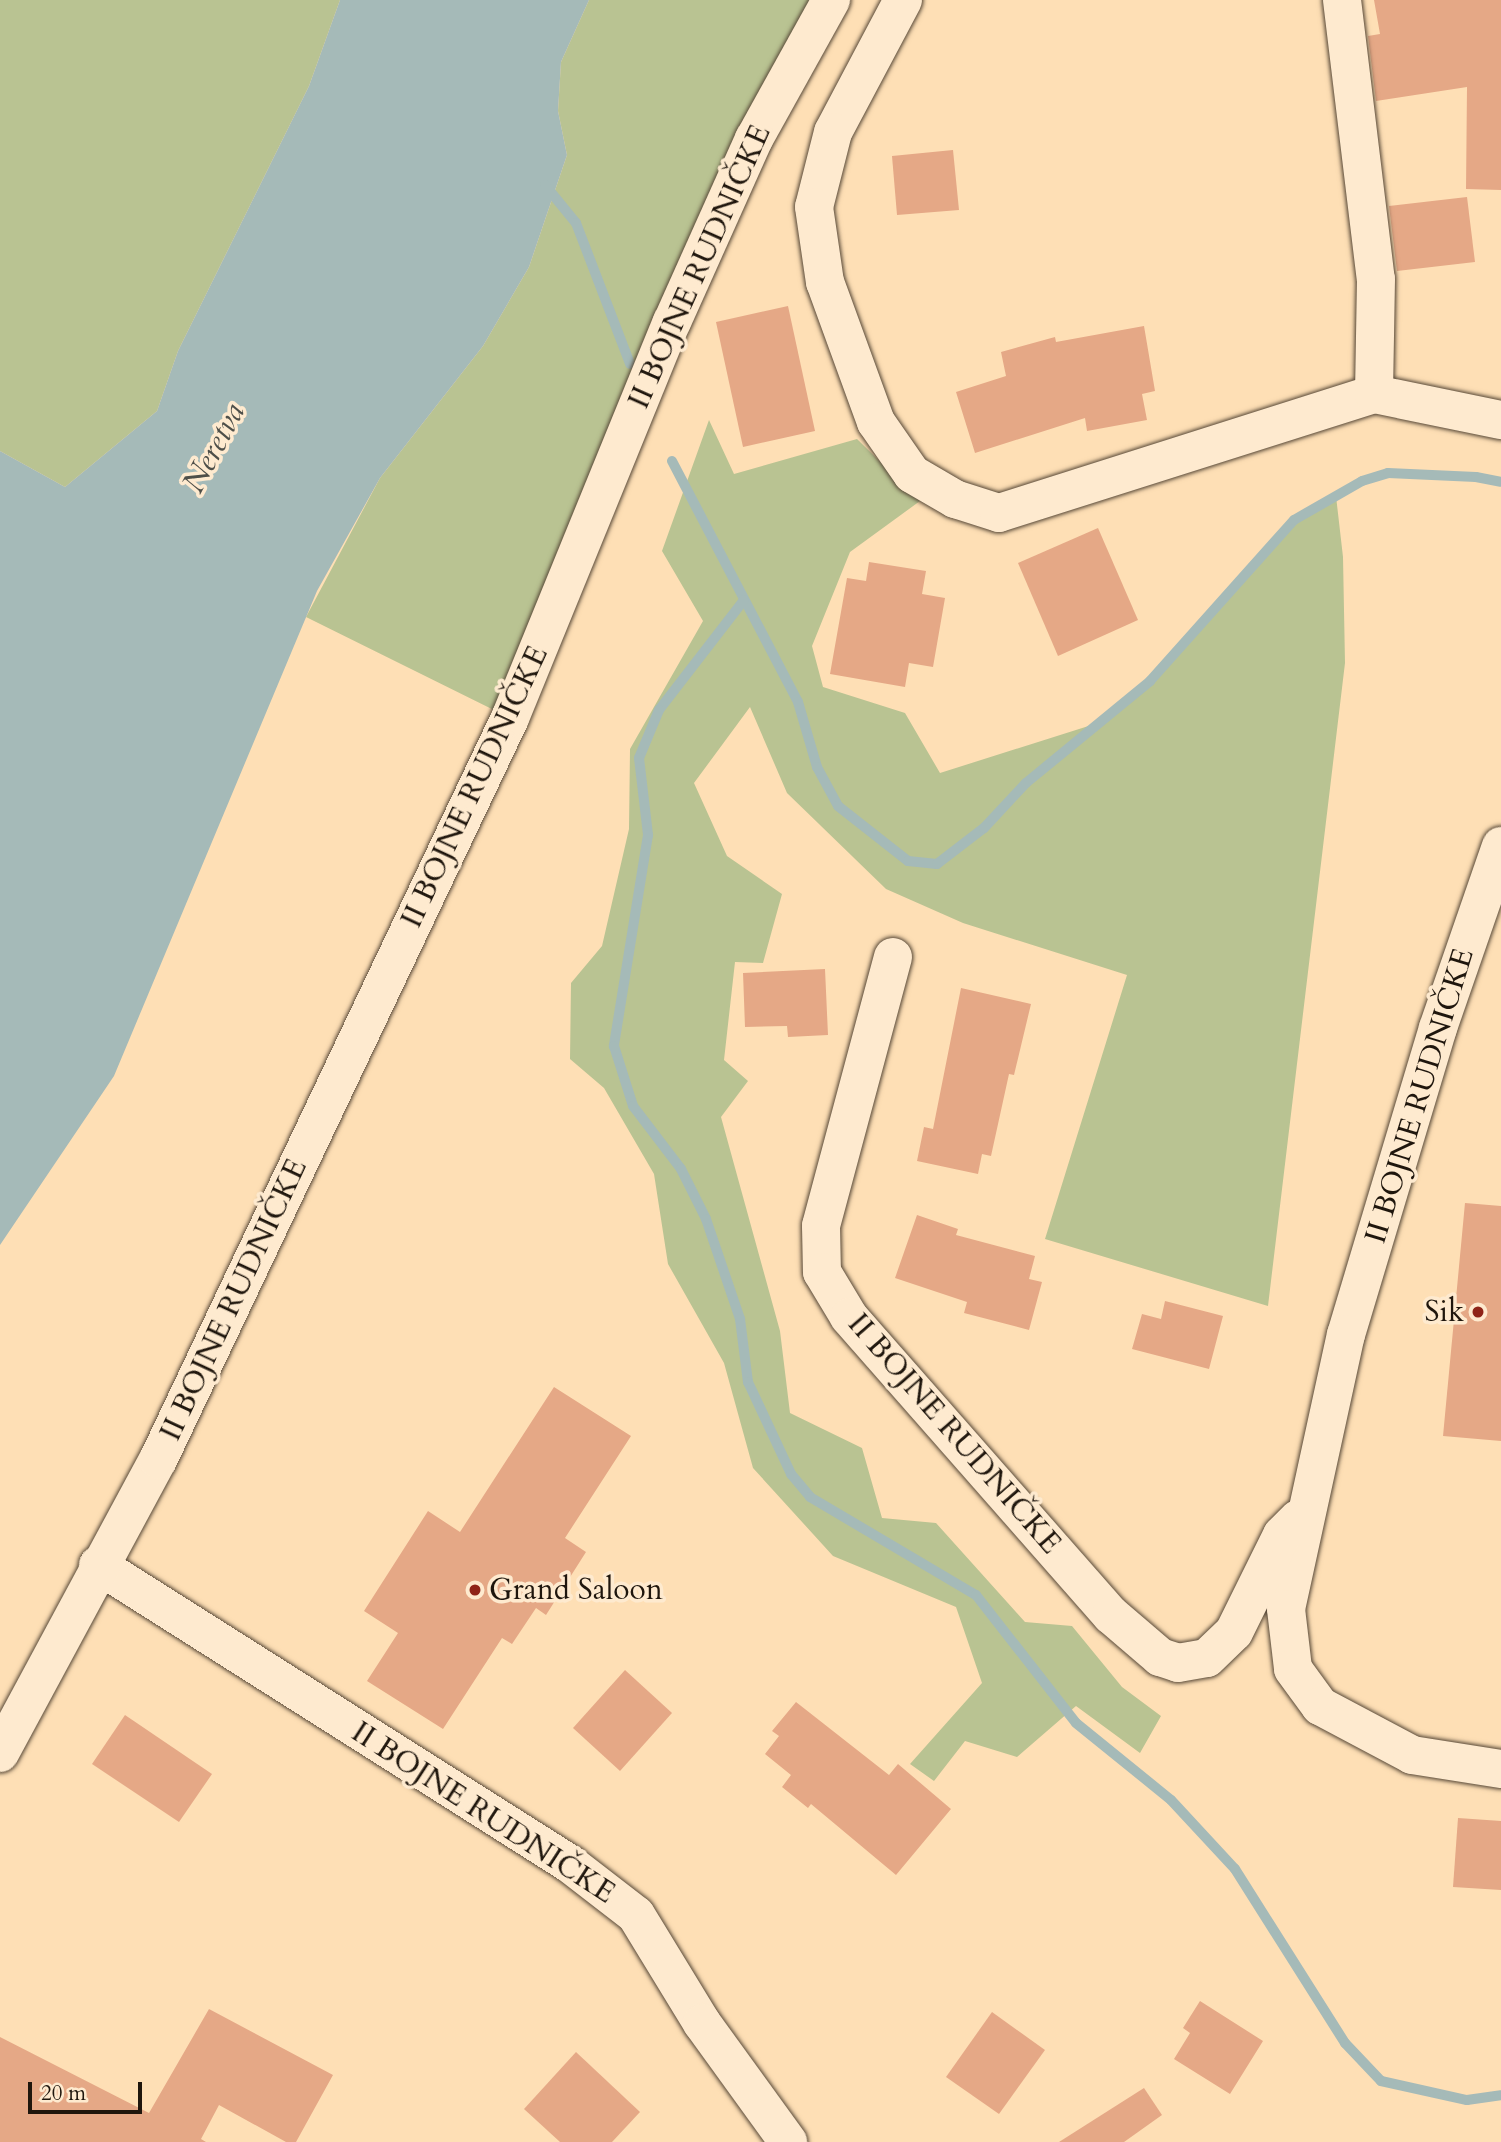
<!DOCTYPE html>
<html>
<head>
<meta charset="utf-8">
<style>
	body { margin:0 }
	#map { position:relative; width:1501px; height:2142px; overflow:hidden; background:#fedfb5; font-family:Cardo,serif }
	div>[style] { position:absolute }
	.green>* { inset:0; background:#b9c392 }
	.water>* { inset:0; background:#a5bab8 }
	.stream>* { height:10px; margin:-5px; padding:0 5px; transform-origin:5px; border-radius:5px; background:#a5bab8 }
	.building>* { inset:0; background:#e5a886 }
	.roads { filter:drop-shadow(0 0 2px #574837) drop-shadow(0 0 2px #574837) }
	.street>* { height:38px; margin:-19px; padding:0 19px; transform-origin:19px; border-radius:19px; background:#feeacf }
	.secondary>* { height:38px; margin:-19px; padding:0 19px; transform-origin:19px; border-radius:19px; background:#feeacf }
	.dots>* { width:19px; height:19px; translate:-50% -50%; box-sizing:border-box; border:4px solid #feeacf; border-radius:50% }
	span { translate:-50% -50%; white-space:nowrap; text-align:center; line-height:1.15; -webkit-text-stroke:7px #feeacf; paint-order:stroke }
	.street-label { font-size:30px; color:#1f160d }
	.poi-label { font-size:30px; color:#1f160d }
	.right { translate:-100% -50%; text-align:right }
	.left { translate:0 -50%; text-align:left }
	.water-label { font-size:32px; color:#4e4f49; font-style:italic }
	.scale { position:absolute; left:28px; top:2082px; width:114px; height:32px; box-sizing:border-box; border:4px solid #1f160d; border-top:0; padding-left:9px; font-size:21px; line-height:24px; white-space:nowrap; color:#1f160d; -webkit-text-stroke:5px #feeacf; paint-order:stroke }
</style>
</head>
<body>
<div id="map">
	<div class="green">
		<div style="clip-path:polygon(0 0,340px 0,309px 86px,178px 351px,157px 411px,65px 487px,0 451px)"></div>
		<div style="clip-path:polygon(589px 0,831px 0,510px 718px,306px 617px,380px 478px,483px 346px,529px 267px,567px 155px,558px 111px,561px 62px)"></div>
		<div style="clip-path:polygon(709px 420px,734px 474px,857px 439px,920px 501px,850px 552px,812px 646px,823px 687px,905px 713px,940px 773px,1098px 723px,1150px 681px,1294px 520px,1336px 496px,1343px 557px,1345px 663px,1268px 1306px,1045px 1239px,1127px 975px,963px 923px,886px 889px,787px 793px,750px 707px,694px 783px,727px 856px,782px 894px,763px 963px,735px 962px,724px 1060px,748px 1081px,721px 1117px,780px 1331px,790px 1413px,862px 1448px,882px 1518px,936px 1523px,1025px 1622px,1072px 1626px,1122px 1687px,1161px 1716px,1140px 1753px,1076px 1706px,1017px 1757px,965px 1741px,934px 1781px,910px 1764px,982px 1683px,956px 1607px,833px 1556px,753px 1468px,724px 1363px,668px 1264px,654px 1174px,604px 1088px,570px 1059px,571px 983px,602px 946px,629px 829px,630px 749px,703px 621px,662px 551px)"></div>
	</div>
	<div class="water">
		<div style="clip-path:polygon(340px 0,589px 0,561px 62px,558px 111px,567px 155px,529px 267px,483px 346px,380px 478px,317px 591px,114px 1076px,0 1245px,0 451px,65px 487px,157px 411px,178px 351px,309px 86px)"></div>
	</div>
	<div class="stream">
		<div style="left:545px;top:185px;width:49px;rotate:50.8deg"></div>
		<div style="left:576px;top:223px;width:151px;rotate:69deg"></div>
		<div style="left:672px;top:461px;width:272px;rotate:62.4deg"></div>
		<div style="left:798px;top:702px;width:68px;rotate:73.7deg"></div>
		<div style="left:817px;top:767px;width:44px;rotate:61.7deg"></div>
		<div style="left:838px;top:806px;width:89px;rotate:38.2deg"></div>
		<div style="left:908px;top:861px;width:29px;rotate:6deg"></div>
		<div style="left:937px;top:864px;width:59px;rotate:-37.5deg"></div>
		<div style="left:984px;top:828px;width:62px;rotate:-47deg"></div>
		<div style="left:1026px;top:783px;width:161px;rotate:-39.4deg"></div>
		<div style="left:1150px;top:681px;width:216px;rotate:-48.2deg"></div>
		<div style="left:1294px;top:520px;width:78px;rotate:-29.8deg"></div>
		<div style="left:1362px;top:481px;width:27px;rotate:-17deg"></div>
		<div style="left:1388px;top:473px;width:88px;rotate:2.6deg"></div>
		<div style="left:1476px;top:477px;width:25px;rotate:11deg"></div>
		<div style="left:744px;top:600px;width:139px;rotate:127.7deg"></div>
		<div style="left:659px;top:710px;width:52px;rotate:112.6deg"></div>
		<div style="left:639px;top:758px;width:78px;rotate:83.3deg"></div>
		<div style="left:648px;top:835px;width:214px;rotate:99.2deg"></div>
		<div style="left:614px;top:1046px;width:63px;rotate:72.4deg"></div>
		<div style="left:633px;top:1106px;width:79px;rotate:52.7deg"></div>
		<div style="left:681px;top:1169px;width:56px;rotate:63.4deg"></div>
		<div style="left:706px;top:1219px;width:106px;rotate:71.2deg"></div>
		<div style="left:740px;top:1319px;width:64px;rotate:82.8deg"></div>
		<div style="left:748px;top:1382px;width:102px;rotate:64.9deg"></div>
		<div style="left:791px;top:1474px;width:30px;rotate:50deg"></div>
		<div style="left:810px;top:1497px;width:193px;rotate:30.6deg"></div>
		<div style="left:976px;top:1595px;width:162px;rotate:52deg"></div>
		<div style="left:1076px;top:1723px;width:122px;rotate:39deg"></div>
		<div style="left:1171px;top:1800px;width:94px;rotate:47.2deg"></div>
		<div style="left:1235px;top:1869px;width:206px;rotate:57.7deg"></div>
		<div style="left:1345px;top:2043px;width:52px;rotate:46.5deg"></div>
		<div style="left:1381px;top:2081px;width:88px;rotate:12.5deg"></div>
		<div style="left:1467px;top:2100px;width:34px;rotate:-8deg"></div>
	</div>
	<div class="building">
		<div style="clip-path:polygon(1374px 0,1501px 0,1501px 190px,1466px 189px,1467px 87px,1376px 101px,1368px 36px,1380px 34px)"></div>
		<div style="clip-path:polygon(953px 150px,959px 210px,897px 215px,892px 156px)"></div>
		<div style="clip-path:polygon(1467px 197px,1475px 262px,1397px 271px,1389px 206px)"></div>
		<div style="clip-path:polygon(788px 306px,815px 431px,743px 447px,716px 322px)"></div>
		<div style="clip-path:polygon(1144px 326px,1155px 391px,1142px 394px,1147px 420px,1087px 431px,1085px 418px,975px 453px,956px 392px,1006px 376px,1001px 352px,1055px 337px,1056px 342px)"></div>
		<div style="clip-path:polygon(1098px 528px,1138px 620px,1058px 656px,1018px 563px)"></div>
		<div style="clip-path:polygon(869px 562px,926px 571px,922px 594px,945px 598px,933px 667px,909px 663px,905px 687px,830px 674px,847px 578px,866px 581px)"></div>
		<div style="clip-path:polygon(825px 969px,828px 1035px,788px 1037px,787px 1026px,745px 1027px,743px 973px)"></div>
		<div style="clip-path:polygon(961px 988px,1031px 1004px,1014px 1075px,1009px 1074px,991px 1156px,982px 1154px,978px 1174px,917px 1161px,924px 1127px,933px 1129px)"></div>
		<div style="clip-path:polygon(1465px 1203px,1501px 1206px,1501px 1441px,1443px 1436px)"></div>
		<div style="clip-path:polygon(917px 1215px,958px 1229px,956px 1235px,1035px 1256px,1029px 1279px,1042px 1282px,1029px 1330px,964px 1313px,967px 1302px,895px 1278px)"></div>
		<div style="clip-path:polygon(1165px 1301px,1223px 1316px,1209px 1369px,1132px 1349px,1142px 1314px,1161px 1319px)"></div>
		<div style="clip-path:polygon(554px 1387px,631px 1436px,565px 1538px,586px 1552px,546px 1615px,536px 1608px,512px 1644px,502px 1638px,443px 1729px,367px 1681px,398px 1633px,364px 1611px,428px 1511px,460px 1532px)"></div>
		<div style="clip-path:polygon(625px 1670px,672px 1713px,620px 1771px,573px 1728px)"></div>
		<div style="clip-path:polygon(796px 1702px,889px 1775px,898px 1764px,951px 1809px,896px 1875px,811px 1804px,808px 1808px,782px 1787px,791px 1775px,765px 1754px,779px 1736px,772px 1731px)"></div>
		<div style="clip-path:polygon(125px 1715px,212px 1774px,179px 1822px,92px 1764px)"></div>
		<div style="clip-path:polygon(1458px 1818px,1501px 1821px,1501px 1890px,1453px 1887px)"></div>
		<div style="clip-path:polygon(1200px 2001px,1263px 2041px,1230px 2094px,1174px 2059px,1190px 2033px,1183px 2028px)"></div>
		<div style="clip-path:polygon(209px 2009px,333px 2075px,296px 2142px,286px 2142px,219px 2105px,201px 2139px,206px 2142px,0 2142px,0 2037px,149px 2113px)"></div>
		<div style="clip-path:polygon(992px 2012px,1045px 2050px,999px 2114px,946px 2077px)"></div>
		<div style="clip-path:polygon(576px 2052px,640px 2112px,612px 2142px,560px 2142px,524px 2109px)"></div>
		<div style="clip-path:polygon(1144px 2088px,1162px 2115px,1124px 2142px,1059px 2142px)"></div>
	</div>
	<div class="roads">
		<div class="street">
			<div style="left:903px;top:0;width:149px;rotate:117.9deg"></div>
			<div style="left:833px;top:132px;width:77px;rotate:104.2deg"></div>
			<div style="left:814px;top:207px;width:76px;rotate:81.7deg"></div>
			<div style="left:825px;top:282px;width:149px;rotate:70deg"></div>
			<div style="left:876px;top:422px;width:63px;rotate:55.3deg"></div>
			<div style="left:912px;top:474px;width:50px;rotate:30.2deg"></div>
			<div style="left:955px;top:499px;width:46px;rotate:17.7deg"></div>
			<div style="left:999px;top:513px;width:393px;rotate:-17.6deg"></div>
			<div style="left:1374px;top:394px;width:130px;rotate:11.6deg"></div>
			<div style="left:1342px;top:0;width:281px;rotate:83.1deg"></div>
			<div style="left:1376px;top:279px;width:115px;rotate:91deg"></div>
			<div style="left:1501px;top:846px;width:193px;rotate:109.1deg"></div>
			<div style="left:1438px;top:1028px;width:320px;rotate:106.7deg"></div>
			<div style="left:1346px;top:1334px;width:281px;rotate:102.3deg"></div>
			<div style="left:1286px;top:1609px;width:60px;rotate:83.3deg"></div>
			<div style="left:1293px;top:1669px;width:46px;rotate:53.9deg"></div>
			<div style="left:1320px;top:1706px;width:104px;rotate:28deg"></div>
			<div style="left:1412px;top:1755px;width:90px;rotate:8.9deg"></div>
			<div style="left:893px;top:957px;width:278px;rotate:105deg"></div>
			<div style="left:821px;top:1226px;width:46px;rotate:88.8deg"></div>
			<div style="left:822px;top:1272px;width:52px;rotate:59deg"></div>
			<div style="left:849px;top:1317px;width:397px;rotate:48.7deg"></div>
			<div style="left:1111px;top:1615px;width:65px;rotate:40.6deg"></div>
			<div style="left:1160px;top:1657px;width:19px;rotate:18deg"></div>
			<div style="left:1178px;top:1663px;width:29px;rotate:-10deg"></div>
			<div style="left:1207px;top:1658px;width:37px;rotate:-44deg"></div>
			<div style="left:1234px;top:1632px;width:108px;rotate:-63.7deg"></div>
			<div style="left:1282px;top:1535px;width:23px;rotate:-45deg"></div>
			<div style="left:98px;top:1565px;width:559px;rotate:32.35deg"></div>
			<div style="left:570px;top:1864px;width:83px;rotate:37.7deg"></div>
			<div style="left:636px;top:1915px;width:127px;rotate:58.6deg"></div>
			<div style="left:702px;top:2023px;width:147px;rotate:54.1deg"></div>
		</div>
		<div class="secondary">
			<div style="left:0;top:1753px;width:333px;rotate:-61.7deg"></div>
			<div style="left:158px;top:1460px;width:821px;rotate:-64.62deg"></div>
			<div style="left:510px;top:718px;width:428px;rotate:-67.8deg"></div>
			<div style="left:672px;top:322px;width:201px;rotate:-65.9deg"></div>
			<div style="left:754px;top:139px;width:159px;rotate:-61deg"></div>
		</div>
	</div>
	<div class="dots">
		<div style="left:1478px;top:1312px;background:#8f2418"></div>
		<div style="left:475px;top:1590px;background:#8f2418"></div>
	</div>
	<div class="street-label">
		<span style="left:700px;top:267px;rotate:-66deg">II BOJNE RUDNIČKE</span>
		<span style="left:475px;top:787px;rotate:-65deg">II BOJNE RUDNIČKE</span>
		<span style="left:1420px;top:1096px;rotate:-73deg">II BOJNE RUDNIČKE</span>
		<span style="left:234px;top:1300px;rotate:-65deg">II BOJNE RUDNIČKE</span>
		<span style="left:954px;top:1434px;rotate:49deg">II BOJNE RUDNIČKE</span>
		<span style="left:483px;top:1813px;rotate:33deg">II BOJNE RUDNIČKE</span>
	</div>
	<div class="poi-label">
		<span class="right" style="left:1464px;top:1312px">Sik</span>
		<span class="left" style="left:489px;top:1590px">Grand Saloon</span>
	</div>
	<div class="water-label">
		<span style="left:214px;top:448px;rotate:-62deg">Neretva</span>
	</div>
	<div class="scale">20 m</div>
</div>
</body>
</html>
